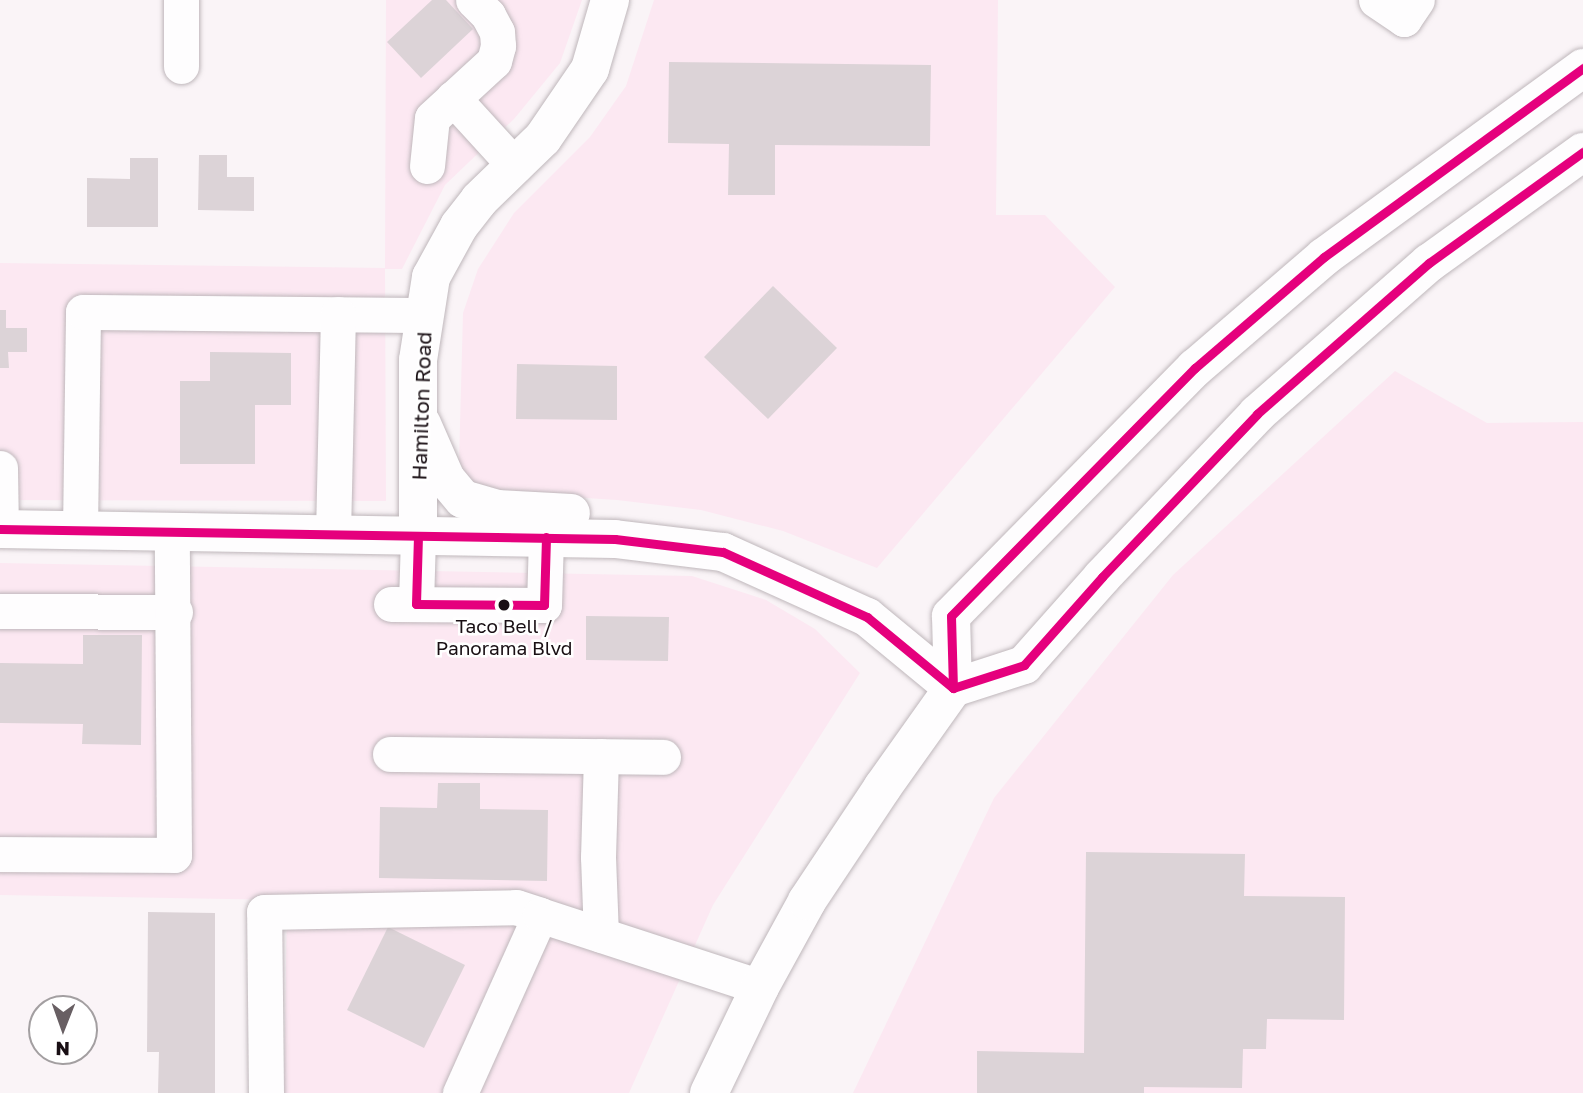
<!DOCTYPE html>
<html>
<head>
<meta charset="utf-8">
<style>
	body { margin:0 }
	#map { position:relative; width:1583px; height:1093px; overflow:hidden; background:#faf4f7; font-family:"Golos Text",sans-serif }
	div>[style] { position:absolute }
	.built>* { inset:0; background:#fce8f2 }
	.building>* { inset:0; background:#dcd3d7 }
	.roads { filter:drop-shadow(0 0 2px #bfb7bb) drop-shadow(0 0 2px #bfb7bb) }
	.minor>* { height:35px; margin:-17.5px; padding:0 17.5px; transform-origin:17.5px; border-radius:17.5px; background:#fefdfe }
	.major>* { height:38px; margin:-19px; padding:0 19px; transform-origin:19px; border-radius:19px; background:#fefdfe }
	.bus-1>* { height:9px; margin:-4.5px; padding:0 4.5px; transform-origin:4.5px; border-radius:4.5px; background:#e5007d }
	.dots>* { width:19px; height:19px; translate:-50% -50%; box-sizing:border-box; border:4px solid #fff; border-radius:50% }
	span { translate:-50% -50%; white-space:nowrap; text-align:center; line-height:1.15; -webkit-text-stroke:5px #fff; paint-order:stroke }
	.bus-label { font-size:19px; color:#190f14 }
	.street-label { font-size:21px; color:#190f14 }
	.north { position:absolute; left:28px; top:995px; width:70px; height:70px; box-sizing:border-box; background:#fff; border:2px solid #a39fa1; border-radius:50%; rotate:181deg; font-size:19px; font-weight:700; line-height:28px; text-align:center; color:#190f14 }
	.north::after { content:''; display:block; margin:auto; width:24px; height:32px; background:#685f63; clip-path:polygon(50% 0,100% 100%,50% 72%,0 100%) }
</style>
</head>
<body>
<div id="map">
	<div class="built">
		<div style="clip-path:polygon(386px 0,582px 0,560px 63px,514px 119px,445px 185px,402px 269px,385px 269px,386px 501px,0 500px,0 263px,385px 268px)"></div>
		<div style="clip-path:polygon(654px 0,998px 0,996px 215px,1045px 215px,1115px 287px,877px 568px,783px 531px,701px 510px,617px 500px,494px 492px,469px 482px,459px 463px,463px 313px,478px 269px,514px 213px,590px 137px,626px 86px)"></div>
		<div style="clip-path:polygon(1395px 371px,1487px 423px,1583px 422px,1583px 1093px,853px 1093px,994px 798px,1173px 575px)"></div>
		<div style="clip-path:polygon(0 563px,692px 576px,766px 600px,815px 629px,860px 673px,713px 905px,629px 1093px,284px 1093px,287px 900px,0 895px)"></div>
	</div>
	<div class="building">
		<div style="clip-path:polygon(432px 0,446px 0,473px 29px,421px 78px,387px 42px)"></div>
		<div style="clip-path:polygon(669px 62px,931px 65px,930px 146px,775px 145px,775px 195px,728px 195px,729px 144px,668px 143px)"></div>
		<div style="clip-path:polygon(199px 155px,227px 155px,227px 177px,254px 177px,254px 211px,198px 210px)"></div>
		<div style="clip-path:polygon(130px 158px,158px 158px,158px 227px,87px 227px,87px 178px,130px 179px)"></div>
		<div style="clip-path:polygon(773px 286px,837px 348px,768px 419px,704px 357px)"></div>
		<div style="clip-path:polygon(0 310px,6px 310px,6px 328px,27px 328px,27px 352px,8px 352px,9px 368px,0 368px)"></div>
		<div style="clip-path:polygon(210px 352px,291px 353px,291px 405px,255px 405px,255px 464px,180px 464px,180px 381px,210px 381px)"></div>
		<div style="clip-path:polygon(517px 364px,617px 366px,617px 420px,516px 419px)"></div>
		<div style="clip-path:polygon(586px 616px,669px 617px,668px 661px,586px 660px)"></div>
		<div style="clip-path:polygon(83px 635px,142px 635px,141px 745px,82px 744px,83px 724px,0 723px,0 663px,83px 664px)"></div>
		<div style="clip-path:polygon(438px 783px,480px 783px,480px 809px,548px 810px,547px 881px,379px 878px,380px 807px,437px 808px)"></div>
		<div style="clip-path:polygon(1086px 852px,1245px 854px,1244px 896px,1345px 897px,1344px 1020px,1267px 1019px,1266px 1049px,1243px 1049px,1242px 1088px,1144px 1087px,1144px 1093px,977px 1093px,977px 1051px,1084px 1053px)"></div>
		<div style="clip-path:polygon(148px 912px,215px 913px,215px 1093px,158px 1093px,159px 1052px,147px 1052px)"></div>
		<div style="clip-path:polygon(388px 927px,465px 965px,424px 1048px,347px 1010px)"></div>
	</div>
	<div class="roads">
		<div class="minor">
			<div style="left:1376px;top:0;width:34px;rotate:34deg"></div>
			<div style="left:1404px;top:19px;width:23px;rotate:-56deg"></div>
			<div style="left:181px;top:66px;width:66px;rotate:-90deg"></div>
			<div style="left:453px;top:98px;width:92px;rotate:47.6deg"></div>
			<div style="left:427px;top:166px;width:48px;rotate:-84.1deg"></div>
			<div style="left:432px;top:118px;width:84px;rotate:-42.6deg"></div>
			<div style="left:494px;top:61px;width:16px;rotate:-75deg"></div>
			<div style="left:498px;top:46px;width:14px;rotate:-94deg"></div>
			<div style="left:497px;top:32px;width:19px;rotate:-118deg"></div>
			<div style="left:488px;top:15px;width:21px;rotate:-135deg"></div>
			<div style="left:0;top:468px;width:61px;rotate:89.1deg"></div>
			<div style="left:80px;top:530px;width:218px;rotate:-89.2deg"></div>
			<div style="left:83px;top:312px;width:342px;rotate:0.5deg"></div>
			<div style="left:333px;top:534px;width:220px;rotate:-88.7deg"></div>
			<div style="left:391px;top:604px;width:153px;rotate:0.4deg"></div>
			<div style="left:544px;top:605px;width:68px;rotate:-88.3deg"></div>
			<div style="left:416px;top:604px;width:68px;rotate:-88.3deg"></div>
			<div style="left:0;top:611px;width:175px;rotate:0.3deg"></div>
			<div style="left:390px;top:754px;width:273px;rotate:0.6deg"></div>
			<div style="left:601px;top:756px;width:101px;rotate:91.7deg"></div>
			<div style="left:598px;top:857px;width:78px;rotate:87.8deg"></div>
			<div style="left:0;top:854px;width:174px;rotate:0.3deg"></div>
			<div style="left:174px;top:855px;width:325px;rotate:-90.4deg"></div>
			<div style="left:266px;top:1093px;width:181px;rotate:-90.6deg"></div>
			<div style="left:264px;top:912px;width:252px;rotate:-1.1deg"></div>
			<div style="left:516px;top:907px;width:25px;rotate:18deg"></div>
			<div style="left:460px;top:1093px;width:195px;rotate:-65.8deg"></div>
			<div style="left:540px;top:915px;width:231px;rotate:18.1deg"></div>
		</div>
		<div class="major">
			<div style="left:422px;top:424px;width:60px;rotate:66.4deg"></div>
			<div style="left:446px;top:479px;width:26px;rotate:50deg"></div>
			<div style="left:463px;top:499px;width:35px;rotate:16deg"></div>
			<div style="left:497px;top:509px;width:74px;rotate:3.1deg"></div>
			<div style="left:0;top:529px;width:615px;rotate:0.93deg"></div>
			<div style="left:615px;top:539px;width:109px;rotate:6.9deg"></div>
			<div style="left:723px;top:552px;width:158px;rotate:24.3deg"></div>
			<div style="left:867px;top:617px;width:112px;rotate:39.5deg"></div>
			<div style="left:418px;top:536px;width:176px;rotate:-90deg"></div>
			<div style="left:418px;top:360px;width:84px;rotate:-81.1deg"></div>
			<div style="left:431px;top:277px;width:58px;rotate:-61.2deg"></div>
			<div style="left:459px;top:226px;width:33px;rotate:-52deg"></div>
			<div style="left:479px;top:200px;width:89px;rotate:-44.1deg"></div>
			<div style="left:543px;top:138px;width:83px;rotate:-55.7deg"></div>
			<div style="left:590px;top:69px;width:72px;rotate:-73.8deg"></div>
			<div style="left:953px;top:688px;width:75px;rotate:-17.9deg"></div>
			<div style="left:1024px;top:665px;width:118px;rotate:-48.4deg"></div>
			<div style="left:1102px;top:577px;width:225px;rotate:-46.4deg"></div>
			<div style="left:1257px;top:414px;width:229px;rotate:-41.3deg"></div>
			<div style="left:1429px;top:263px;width:190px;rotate:-35.8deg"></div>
			<div style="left:709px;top:1093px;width:118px;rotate:-64.3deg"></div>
			<div style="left:760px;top:987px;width:98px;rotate:-61.3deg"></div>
			<div style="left:807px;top:901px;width:136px;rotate:-56.4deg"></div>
			<div style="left:882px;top:788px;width:123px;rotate:-54.6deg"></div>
			<div style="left:953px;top:688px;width:72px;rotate:-91.6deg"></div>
			<div style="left:951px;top:616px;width:348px;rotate:-45.5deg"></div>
			<div style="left:1195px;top:368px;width:170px;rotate:-40.7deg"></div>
			<div style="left:1324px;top:257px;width:321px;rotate:-36.1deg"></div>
		</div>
	</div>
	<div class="bus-1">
		<div style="left:0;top:529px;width:615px;rotate:0.93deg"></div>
		<div style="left:615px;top:539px;width:109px;rotate:6.9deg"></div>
		<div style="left:723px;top:552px;width:158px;rotate:24.3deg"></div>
		<div style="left:867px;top:617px;width:112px;rotate:39.5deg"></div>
		<div style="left:418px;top:536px;width:68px;rotate:91.7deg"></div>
		<div style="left:416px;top:604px;width:128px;rotate:0.4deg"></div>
		<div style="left:544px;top:605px;width:68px;rotate:-88.3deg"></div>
		<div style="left:953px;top:688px;width:72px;rotate:-91.6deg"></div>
		<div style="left:951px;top:616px;width:348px;rotate:-45.5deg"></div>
		<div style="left:1195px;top:368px;width:170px;rotate:-40.7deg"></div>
		<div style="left:1324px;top:257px;width:321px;rotate:-36.1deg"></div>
		<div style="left:953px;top:688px;width:75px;rotate:-17.9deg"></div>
		<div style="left:1024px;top:665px;width:118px;rotate:-48.4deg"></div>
		<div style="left:1102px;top:577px;width:225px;rotate:-46.4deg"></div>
		<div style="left:1257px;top:414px;width:229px;rotate:-41.3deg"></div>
		<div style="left:1429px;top:263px;width:190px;rotate:-35.8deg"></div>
	</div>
	<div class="dots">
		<div style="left:504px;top:605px;background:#190f14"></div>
	</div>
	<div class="bus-label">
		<span style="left:504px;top:637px">Taco Bell /<br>Panorama Blvd</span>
	</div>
	<div class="street-label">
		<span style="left:421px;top:406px;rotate:-88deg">Hamilton Road</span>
	</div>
	<div class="north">N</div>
</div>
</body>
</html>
